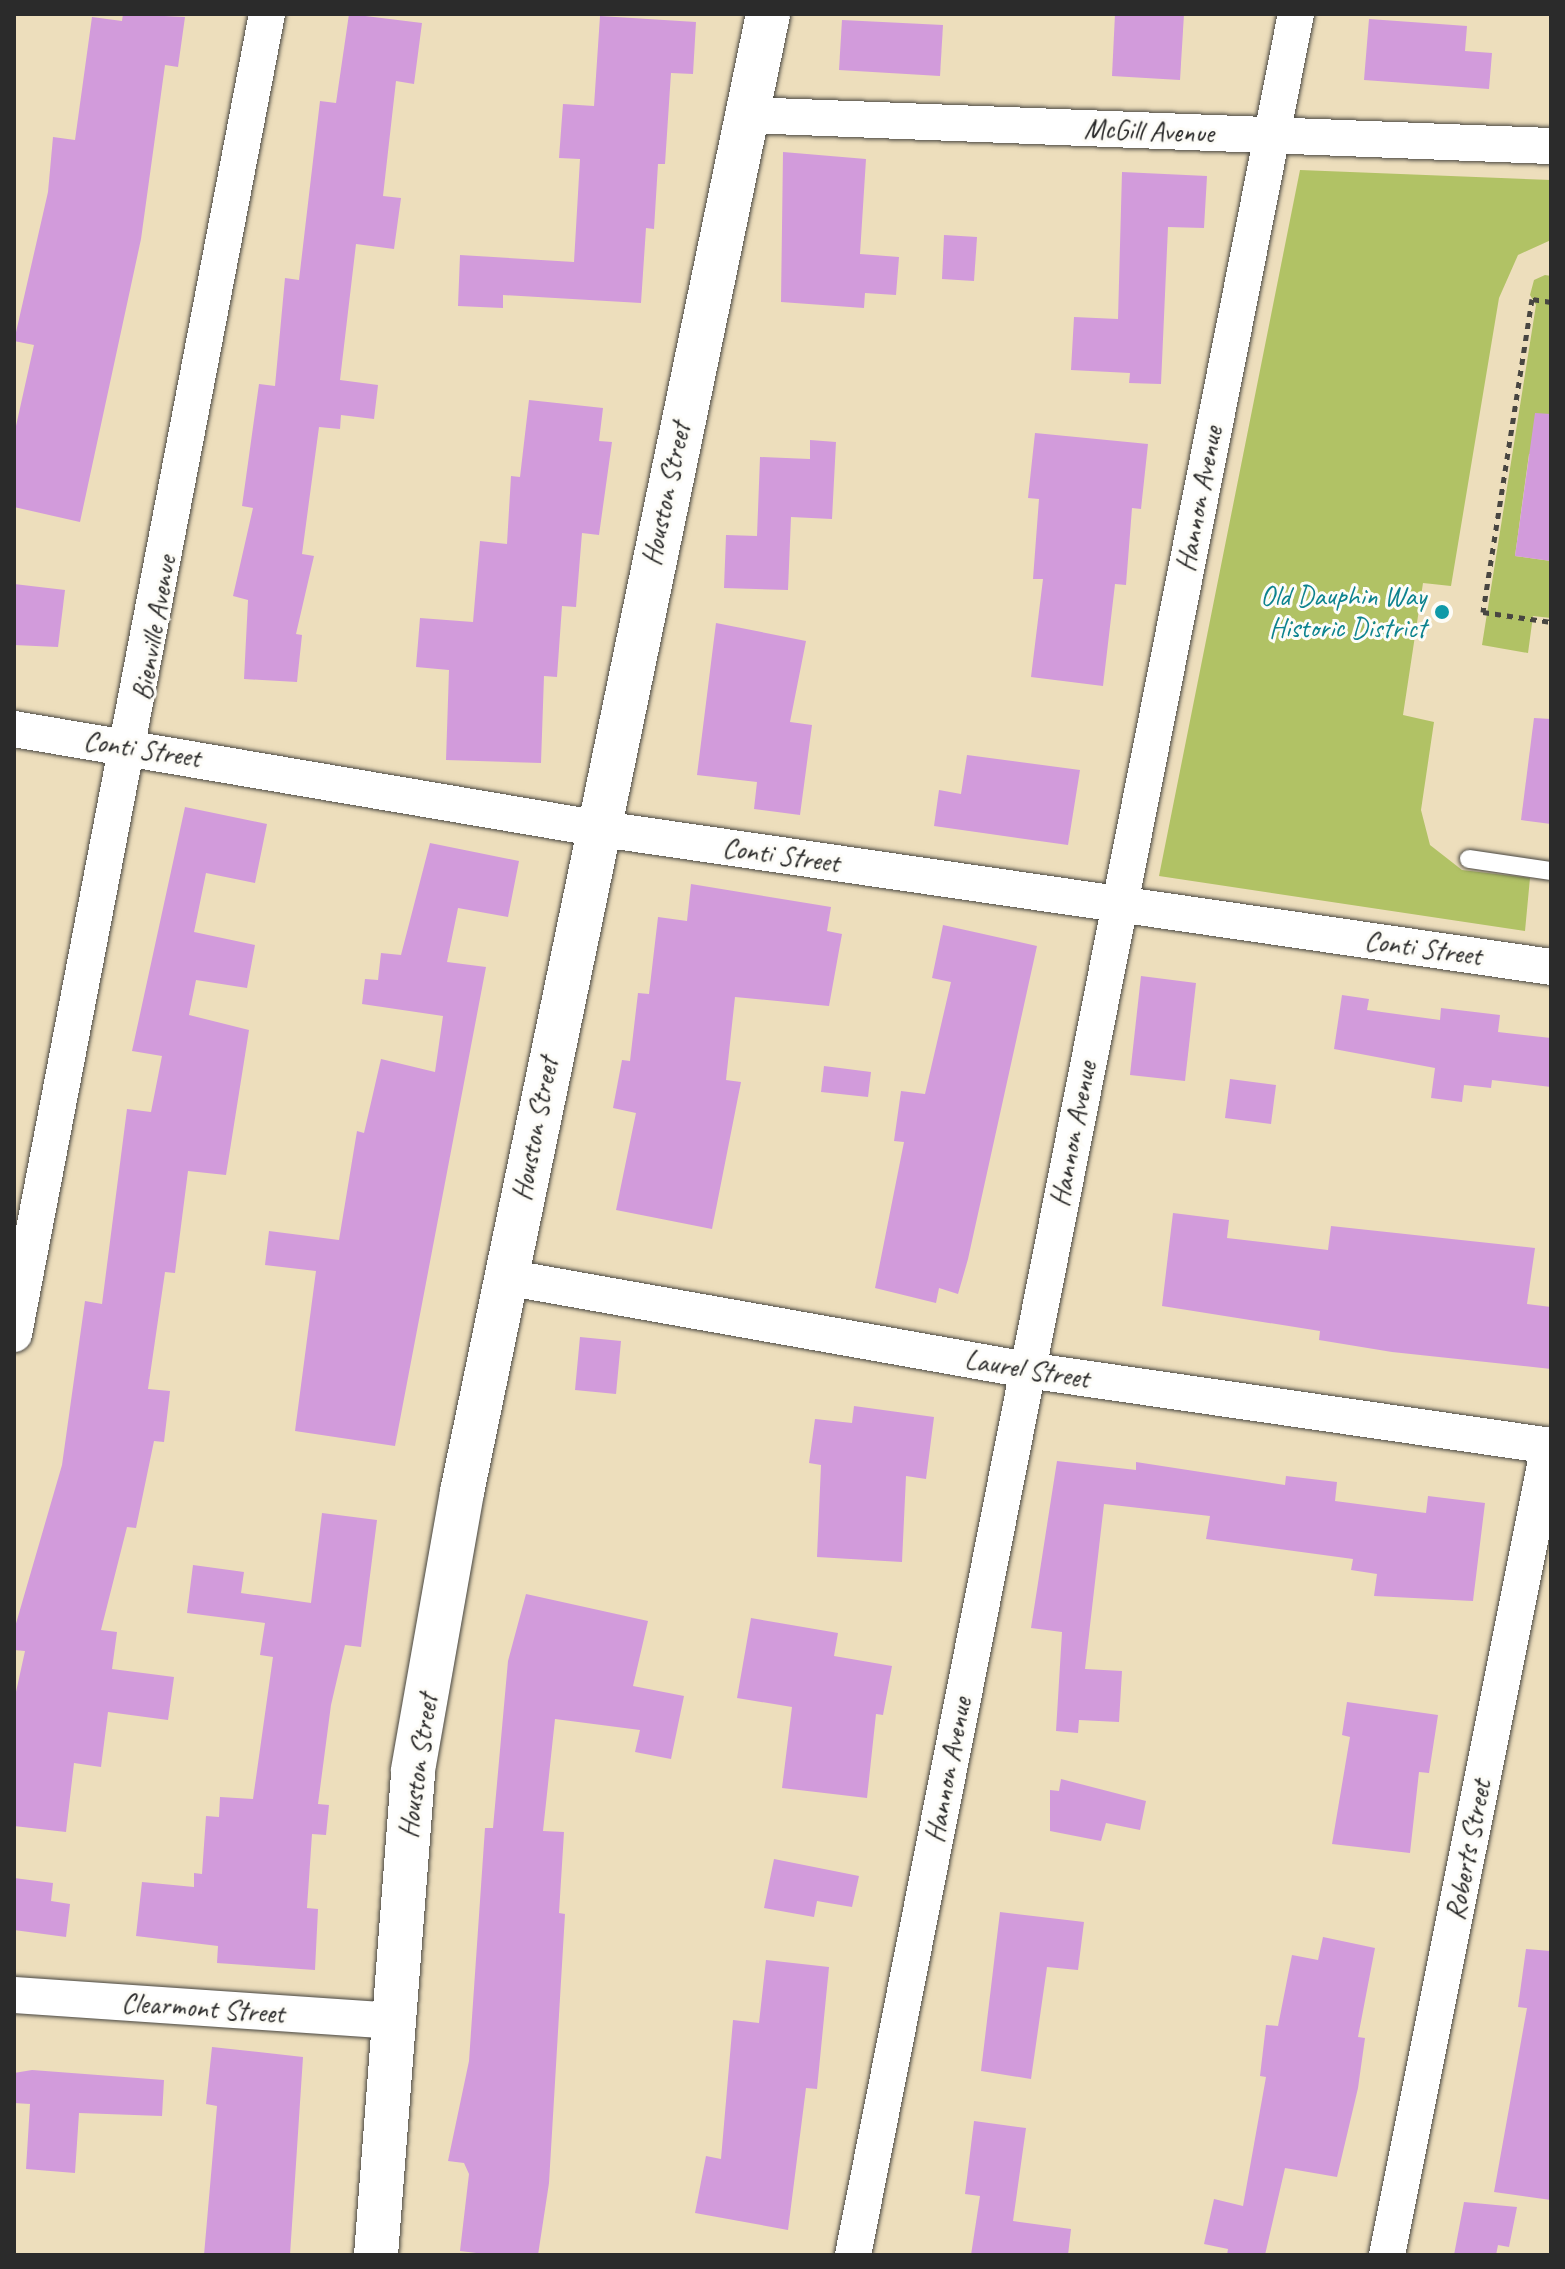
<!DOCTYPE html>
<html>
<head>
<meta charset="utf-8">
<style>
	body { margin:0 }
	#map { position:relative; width:1565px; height:2269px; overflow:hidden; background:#eddebc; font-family:Caveat,sans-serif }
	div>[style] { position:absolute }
	.green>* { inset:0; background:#b1c265 }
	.building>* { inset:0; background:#d29bdb }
	.path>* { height:5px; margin-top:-2.5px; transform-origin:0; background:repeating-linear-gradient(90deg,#484641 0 6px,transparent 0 12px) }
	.roads { filter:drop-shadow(0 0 2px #484641) drop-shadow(0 0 2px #484641) }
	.lane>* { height:18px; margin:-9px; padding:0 9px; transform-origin:9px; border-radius:9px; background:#fff }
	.street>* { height:36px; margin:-18px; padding:0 18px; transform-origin:18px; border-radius:18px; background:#fff }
	.secondary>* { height:44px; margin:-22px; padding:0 22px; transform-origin:22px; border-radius:22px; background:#fff }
	.dots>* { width:22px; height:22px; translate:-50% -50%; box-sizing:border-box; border:4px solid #fdfcf7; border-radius:50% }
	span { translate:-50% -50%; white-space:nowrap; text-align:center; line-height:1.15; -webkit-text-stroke:6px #fdfcf7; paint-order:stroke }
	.street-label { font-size:28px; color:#2b2b2b }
	.culture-label { font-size:28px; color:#0d838f }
	.right { translate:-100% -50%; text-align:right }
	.frame { position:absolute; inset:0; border:16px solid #2b2b2b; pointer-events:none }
</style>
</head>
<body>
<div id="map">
	<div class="green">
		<div style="clip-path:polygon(1300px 170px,1551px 180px,1551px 240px,1518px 255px,1499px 298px,1451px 586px,1423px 583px,1403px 715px,1434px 722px,1421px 810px,1430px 845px,1462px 870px,1530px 878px,1525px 931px,1159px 876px)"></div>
		<div style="clip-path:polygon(1545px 275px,1551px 276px,1551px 457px,1529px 454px,1515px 556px,1551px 561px,1551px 618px,1533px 616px,1528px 653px,1482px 645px,1536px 305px,1530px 295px,1534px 280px)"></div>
	</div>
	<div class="building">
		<div style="clip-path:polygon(123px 14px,185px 17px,178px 67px,165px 65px,141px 239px,80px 522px,14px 507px,14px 435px,34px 345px,14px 341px,48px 192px,53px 137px,75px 140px,92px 17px,122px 21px)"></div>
		<div style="clip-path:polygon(349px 14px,422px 23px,414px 84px,396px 81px,383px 196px,401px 198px,394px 249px,356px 244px,340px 380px,378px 385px,374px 419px,341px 415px,340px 429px,319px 427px,302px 554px,314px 556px,296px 634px,302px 635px,297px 682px,244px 679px,248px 600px,233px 596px,253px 508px,242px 506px,259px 384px,275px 386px,285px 278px,299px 280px,320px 101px,336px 103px)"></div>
		<div style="clip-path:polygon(1115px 14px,1184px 14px,1180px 80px,1112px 76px)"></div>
		<div style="clip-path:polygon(600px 16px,696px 22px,693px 74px,671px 73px,665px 164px,658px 164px,654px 229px,646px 228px,641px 303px,503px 295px,503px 308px,458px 306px,460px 255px,574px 262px,580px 159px,559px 158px,563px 104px,594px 106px)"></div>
		<div style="clip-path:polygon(1369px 19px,1467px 26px,1465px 51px,1492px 53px,1489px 89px,1364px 80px)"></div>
		<div style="clip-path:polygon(842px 20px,943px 25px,940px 76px,839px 70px)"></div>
		<div style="clip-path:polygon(783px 152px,866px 159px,860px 254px,899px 257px,896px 295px,865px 293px,864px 308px,781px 302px)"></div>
		<div style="clip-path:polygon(1122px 172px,1207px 176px,1204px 228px,1168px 227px,1161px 384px,1129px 383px,1130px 373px,1071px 370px,1074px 317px,1118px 319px)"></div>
		<div style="clip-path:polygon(944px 235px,977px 237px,974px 281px,942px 279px)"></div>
		<div style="clip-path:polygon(529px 400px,603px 408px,599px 441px,612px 442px,599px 535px,582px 533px,576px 607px,562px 606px,557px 677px,544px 676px,541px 763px,446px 760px,449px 670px,416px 667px,420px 618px,473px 622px,480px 541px,507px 544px,511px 476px,520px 477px)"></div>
		<div style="clip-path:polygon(1535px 413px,1551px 414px,1551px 561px,1515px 556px)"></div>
		<div style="clip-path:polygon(1035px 433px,1148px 444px,1141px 509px,1132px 508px,1126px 585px,1115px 584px,1103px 686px,1031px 677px,1043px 579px,1033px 579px,1039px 499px,1028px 498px)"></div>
		<div style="clip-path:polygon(810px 440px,836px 442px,832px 519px,791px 517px,788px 590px,724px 588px,726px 535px,757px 536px,760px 457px,810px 459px)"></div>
		<div style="clip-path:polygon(14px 584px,65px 590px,58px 647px,14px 645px)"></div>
		<div style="clip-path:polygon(716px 623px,806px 641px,790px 722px,812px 725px,800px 815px,754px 809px,757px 782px,697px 775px)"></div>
		<div style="clip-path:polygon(1534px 718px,1551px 719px,1551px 824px,1521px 820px)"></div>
		<div style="clip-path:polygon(967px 755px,1080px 770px,1068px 845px,934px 826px,939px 790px,961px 794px)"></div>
		<div style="clip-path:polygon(185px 807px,267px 824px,255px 883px,206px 873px,194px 932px,255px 945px,247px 988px,196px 980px,189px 1015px,249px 1030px,226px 1175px,188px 1171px,175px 1273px,165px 1272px,148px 1389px,170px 1391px,164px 1442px,154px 1441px,136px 1528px,127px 1527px,101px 1630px,117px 1632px,112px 1669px,174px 1677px,168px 1720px,108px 1712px,101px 1767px,74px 1763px,66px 1832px,14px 1826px,14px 1701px,25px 1651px,14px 1650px,15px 1627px,62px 1465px,85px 1301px,102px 1304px,127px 1109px,151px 1112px,162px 1056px,132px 1051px)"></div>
		<div style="clip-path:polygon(430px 843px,519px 861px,508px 917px,458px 908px,447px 962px,486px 967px,395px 1446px,295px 1431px,316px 1271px,265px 1265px,269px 1231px,339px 1240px,357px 1131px,364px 1133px,381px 1059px,435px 1072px,443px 1016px,362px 1004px,365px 979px,378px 980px,381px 953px,401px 955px)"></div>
		<div style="clip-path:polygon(691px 884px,831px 907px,827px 931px,842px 934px,829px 1006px,735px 997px,726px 1080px,741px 1082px,712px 1229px,616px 1210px,636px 1113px,613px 1108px,622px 1060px,630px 1061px,638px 993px,649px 994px,658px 917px,687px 921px)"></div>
		<div style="clip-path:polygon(943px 925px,1037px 946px,968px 1259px,958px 1294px,939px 1288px,936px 1303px,875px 1288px,904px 1142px,894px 1141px,901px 1091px,925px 1094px,951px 982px,932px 978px)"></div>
		<div style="clip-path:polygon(1141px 976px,1196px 983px,1185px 1081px,1130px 1075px)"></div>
		<div style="clip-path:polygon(1342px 995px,1369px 999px,1367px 1010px,1440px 1020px,1441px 1008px,1500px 1015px,1498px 1032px,1551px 1038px,1551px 1087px,1492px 1080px,1491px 1088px,1464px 1085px,1462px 1102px,1431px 1098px,1435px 1068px,1334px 1049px)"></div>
		<div style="clip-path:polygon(824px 1066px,871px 1072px,868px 1097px,821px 1092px)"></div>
		<div style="clip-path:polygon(1230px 1079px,1276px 1085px,1271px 1124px,1225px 1118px)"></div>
		<div style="clip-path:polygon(1173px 1213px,1229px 1220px,1227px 1238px,1328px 1250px,1331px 1226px,1535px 1248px,1527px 1304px,1551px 1307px,1551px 1369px,1392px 1352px,1319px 1340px,1320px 1331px,1162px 1306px)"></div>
		<div style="clip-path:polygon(580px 1337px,621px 1341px,616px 1394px,575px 1390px)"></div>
		<div style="clip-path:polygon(854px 1406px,934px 1417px,926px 1479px,906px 1476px,902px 1562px,817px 1557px,821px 1465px,809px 1463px,815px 1419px,852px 1423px)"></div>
		<div style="clip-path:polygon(1057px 1461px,1136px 1470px,1136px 1462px,1285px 1485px,1286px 1476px,1337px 1482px,1335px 1501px,1426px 1513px,1428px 1496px,1485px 1503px,1473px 1601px,1374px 1596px,1377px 1574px,1351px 1570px,1353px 1559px,1206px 1539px,1210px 1516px,1104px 1504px,1085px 1669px,1122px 1671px,1119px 1722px,1079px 1720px,1078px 1733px,1056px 1731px,1062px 1632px,1031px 1628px)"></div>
		<div style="clip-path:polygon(322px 1513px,377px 1520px,361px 1647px,345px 1645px,331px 1705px,318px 1804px,329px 1805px,326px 1835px,312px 1834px,307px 1908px,318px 1909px,315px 1970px,217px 1963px,218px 1946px,136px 1936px,142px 1882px,194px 1887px,194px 1873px,202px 1874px,206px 1816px,219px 1817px,220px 1797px,253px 1799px,273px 1657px,260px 1655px,265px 1623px,187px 1613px,193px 1565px,244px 1572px,241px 1593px,311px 1603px)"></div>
		<div style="clip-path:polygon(526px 1594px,648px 1621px,633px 1686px,684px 1696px,671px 1759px,635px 1752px,640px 1730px,555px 1719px,543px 1831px,564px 1832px,559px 1913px,565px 1914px,549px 2183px,538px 2255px,493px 2255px,460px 2251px,469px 2174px,464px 2163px,448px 2161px,469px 2061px,485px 1828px,493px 1828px,508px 1661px)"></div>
		<div style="clip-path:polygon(751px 1618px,838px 1633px,834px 1656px,892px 1666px,883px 1715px,876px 1714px,867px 1798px,782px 1788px,792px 1707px,737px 1698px)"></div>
		<div style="clip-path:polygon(1347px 1702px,1438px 1715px,1429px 1773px,1419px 1772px,1410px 1853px,1332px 1844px,1350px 1737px,1342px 1735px)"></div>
		<div style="clip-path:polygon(1061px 1779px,1146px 1801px,1140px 1830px,1106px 1823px,1101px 1841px,1050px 1831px,1050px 1790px,1059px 1791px)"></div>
		<div style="clip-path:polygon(774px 1859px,859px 1876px,852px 1907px,817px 1901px,814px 1917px,764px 1908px)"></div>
		<div style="clip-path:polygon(14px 1878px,53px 1883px,51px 1901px,70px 1904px,66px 1937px,14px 1930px)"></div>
		<div style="clip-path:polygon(1000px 1912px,1084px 1922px,1078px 1970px,1047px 1967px,1031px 2079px,981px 2071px)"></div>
		<div style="clip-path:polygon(1323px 1937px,1375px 1948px,1358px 2037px,1365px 2038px,1358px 2088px,1337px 2177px,1285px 2168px,1265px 2255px,1227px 2255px,1228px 2249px,1204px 2244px,1214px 2199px,1243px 2206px,1266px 2077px,1260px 2076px,1266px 2025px,1278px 2026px,1292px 1955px,1318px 1960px)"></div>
		<div style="clip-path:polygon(1526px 1949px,1551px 1951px,1551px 2200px,1494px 2192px,1527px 2008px,1518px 2007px)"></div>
		<div style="clip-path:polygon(766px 1960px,829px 1967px,817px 2089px,806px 2088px,788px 2230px,695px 2213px,706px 2156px,721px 2159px,733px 2020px,759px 2023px)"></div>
		<div style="clip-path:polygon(212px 2047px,303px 2057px,290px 2255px,204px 2255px,217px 2106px,206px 2104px)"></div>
		<div style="clip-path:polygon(32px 2070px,164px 2080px,162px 2116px,79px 2113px,75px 2173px,26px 2169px,30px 2104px,14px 2103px,14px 2073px)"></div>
		<div style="clip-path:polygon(974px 2121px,1026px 2128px,1013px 2221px,1071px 2229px,1068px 2255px,971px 2255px,980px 2196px,965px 2194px)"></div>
		<div style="clip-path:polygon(1464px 2202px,1517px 2207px,1509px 2247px,1498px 2245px,1496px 2255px,1454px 2255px)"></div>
	</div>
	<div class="path">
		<div style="left:1551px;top:302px;width:19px;rotate:-171deg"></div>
		<div style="left:1532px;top:299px;width:317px;rotate:98.9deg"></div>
		<div style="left:1483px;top:612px;width:69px;rotate:8.4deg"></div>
	</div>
	<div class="roads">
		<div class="lane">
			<div style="left:1469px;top:859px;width:83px;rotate:8.3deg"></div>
		</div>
		<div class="street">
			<div style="left:747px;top:115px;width:805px;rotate:2.21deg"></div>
			<div style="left:14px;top:729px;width:589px;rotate:9.67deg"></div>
			<div style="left:595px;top:828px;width:966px;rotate:8.27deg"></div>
			<div style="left:505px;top:1277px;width:530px;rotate:10.1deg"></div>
			<div style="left:1027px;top:1370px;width:529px;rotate:8.25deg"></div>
			<div style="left:14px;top:1334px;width:1344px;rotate:-79.15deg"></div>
			<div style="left:14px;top:1995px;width:379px;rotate:3.9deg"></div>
			<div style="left:853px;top:2255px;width:2284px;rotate:-78.82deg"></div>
			<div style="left:1387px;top:2255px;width:825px;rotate:-78.68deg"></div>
		</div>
		<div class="secondary">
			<div style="left:376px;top:2255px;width:486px;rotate:-85.6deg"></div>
			<div style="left:413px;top:1770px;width:282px;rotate:-80deg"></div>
			<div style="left:462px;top:1492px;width:1509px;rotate:-78.3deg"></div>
		</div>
	</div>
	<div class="dots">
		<div style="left:1442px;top:612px;background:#0f9aa8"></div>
	</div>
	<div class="street-label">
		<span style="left:1149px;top:131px;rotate:2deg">McGill Avenue</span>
		<span style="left:666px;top:494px;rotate:-78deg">Houston Street</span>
		<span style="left:1199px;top:499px;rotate:-79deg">Hannon Avenue</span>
		<span style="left:154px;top:628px;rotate:-80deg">Bienville Avenue</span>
		<span style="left:142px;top:749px;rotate:9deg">Conti Street</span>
		<span style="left:781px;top:855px;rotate:8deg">Conti Street</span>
		<span style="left:1423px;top:948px;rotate:8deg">Conti Street</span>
		<span style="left:535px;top:1129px;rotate:-79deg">Houston Street</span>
		<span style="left:1073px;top:1134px;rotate:-79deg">Hannon Avenue</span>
		<span style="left:1027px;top:1369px;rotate:9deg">Laurel Street</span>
		<span style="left:418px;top:1766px;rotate:-82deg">Houston Street</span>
		<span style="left:948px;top:1770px;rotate:-79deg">Hannon Avenue</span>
		<span style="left:1468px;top:1850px;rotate:-79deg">Roberts Street</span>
		<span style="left:203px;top:2008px;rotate:4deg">Clearmont Street</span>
	</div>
	<div class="culture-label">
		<span class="right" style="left:1426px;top:612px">Old Dauphin Way<br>Historic District</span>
	</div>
	<div class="frame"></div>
</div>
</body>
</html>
